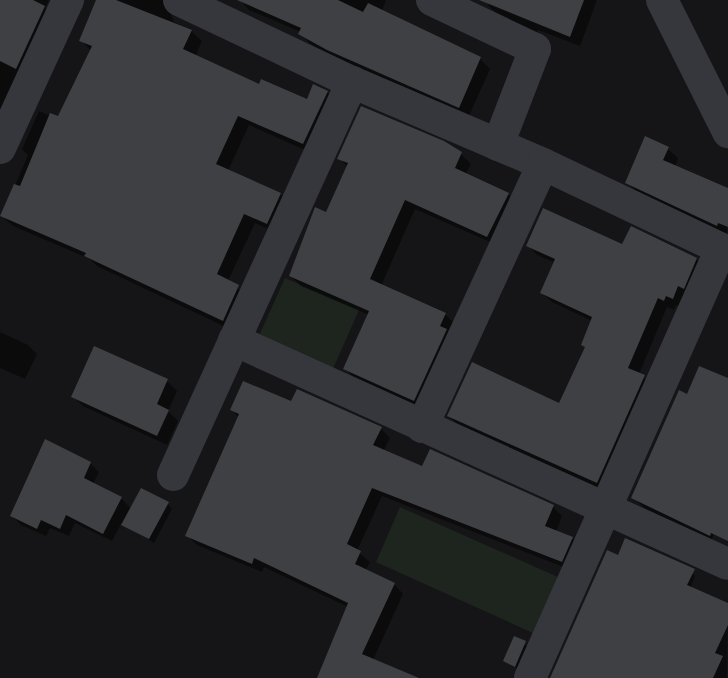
<!DOCTYPE html>
<html>
<head>
<meta charset="utf-8">
<style>
	body { margin:0 }
	#map { position:relative; width:728px; height:678px; overflow:hidden; background:#151517; font-family:Lato,sans-serif }
	div>[style] { position:absolute }
	.green>* { inset:0; background:#1d251e }
	.shadow>* { inset:0; background:#0007 }
	.building>* { inset:0; background:#3f4044 }
	.minor>* { height:32px; margin:-16px; padding:0 16px; transform-origin:16px; border-radius:16px; background:#36373c }
	span { translate:-50% -50%; white-space:nowrap; text-align:center; line-height:1.15; -webkit-text-stroke:7px #101012; paint-order:stroke }
</style>
</head>
<body>
<div id="map">
	<div class="green">
		<div style="clip-path:polygon(285px 278px,359px 310px,332px 371px,258px 338px)"></div>
		<div style="clip-path:polygon(400px 507px,558px 577px,533px 633px,376px 562px)"></div>
	</div>
	<div class="shadow">
		<div style="clip-path:polygon(0 0,49px 0,45px 8px,54px 17px,0 135px)"></div>
		<div style="clip-path:polygon(98px 0,176px 0,170px 12px,174px 22px,191px 31px,202px 41px,195px 57px,260px 86px,307px 102px,327px 92px,337px 103px,314px 154px,249px 125px,228px 171px,280px 194px,291px 205px,278px 233px,255px 223px,228px 281px,249px 297px,234px 331px,97px 266px,90px 259px,13px 226px,2px 216px,28px 155px,22px 149px,39px 111px,58px 119px,91px 51px,81px 40px)"></div>
		<div style="clip-path:polygon(240px 0,386px 0,382px 11px,480px 59px,490px 69px,469px 116px,339px 59px,310px 44px,301px 32px,249px 10px)"></div>
		<div style="clip-path:polygon(490px 0,597px 0,580px 46px,538px 30px,537px 33px,498px 15px,488px 5px)"></div>
		<div style="clip-path:polygon(646px 139px,668px 149px,678px 158px,675px 167px,728px 190px,727px 235px,637px 192px,627px 182px)"></div>
		<div style="clip-path:polygon(461px 154px,471px 164px,465px 175px,508px 194px,518px 204px,497px 245px,415px 209px,381px 286px,445px 314px,455px 324px,424px 410px,355px 379px,346px 369px,369px 315px,301px 286px,291px 276px,316px 209px,327px 214px,348px 167px,339px 158px)"></div>
		<div style="clip-path:polygon(528px 245px,623px 246px,696px 259px,706px 269px,682px 308px,676px 305px,674px 310px,667px 307px,639px 374px,654px 386px,607px 491px,459px 426px,449px 416px,560px 405px,586px 348px,592px 321px,552px 302px,542px 293px,556px 263px,537px 255px)"></div>
		<div style="clip-path:polygon(0 332px,28px 345px,37px 354px,25px 379px,0 368px)"></div>
		<div style="clip-path:polygon(95px 348px,167px 381px,177px 391px,168px 411px,178px 421px,167px 445px,83px 406px,73px 396px)"></div>
		<div style="clip-path:polygon(728px 380px,728px 499px,711px 541px,644px 508px,633px 497px,688px 396px)"></div>
		<div style="clip-path:polygon(292px 403px,381px 429px,390px 438px,384px 450px,423px 468px,553px 507px,562px 516px,556px 532px,572px 538px,581px 548px,571px 570px,382px 496px,357px 551px,370px 562px,365px 571px,394px 584px,403px 594px,373px 660px,400px 678px,319px 678px,348px 607px,264px 567px,262px 572px,197px 545px,187px 536px,239px 418px,232px 410px)"></div>
		<div style="clip-path:polygon(90px 463px,99px 472px,93px 484px,121px 498px,131px 509px,168px 504px,172px 509px,154px 543px,122px 522px,112px 541px,75px 523px,69px 536px,50px 528px,46px 536px,21px 525px,12px 516px)"></div>
		<div style="clip-path:polygon(619px 557px,686px 567px,695px 576px,674px 631px,728px 605px,727px 678px,552px 678px)"></div>
		<div style="clip-path:polygon(514px 638px,530px 648px,520px 670px,505px 661px)"></div>
	</div>
	<div class="building">
		<div style="clip-path:polygon(0 0,33px 0,45px 6px,16px 69px,0 61px)"></div>
		<div style="clip-path:polygon(96px 0,116px 0,192px 30px,183px 49px,259px 84px,261px 79px,307px 99px,313px 84px,328px 91px,303px 144px,238px 116px,216px 164px,281px 193px,267px 224px,244px 214px,217px 274px,239px 285px,223px 321px,84px 256px,86px 253px,0 216px,14px 184px,20px 186px,50px 113px,58px 116px,92px 46px,79px 41px)"></div>
		<div style="clip-path:polygon(237px 0,338px 0,363px 12px,368px 3px,481px 57px,459px 108px,327px 50px,298px 34px,301px 28px)"></div>
		<div style="clip-path:polygon(479px 0,584px 0,570px 37px)"></div>
		<div style="clip-path:polygon(361px 106px,444px 141px,462px 152px,455px 168px,509px 193px,487px 237px,405px 200px,370px 279px,446px 313px,440px 326px,447px 329px,414px 401px,343px 369px,369px 311px,289px 276px,315px 207px,326px 212px,348px 163px,337px 159px)"></div>
		<div style="clip-path:polygon(645px 136px,669px 147px,663px 160px,728px 188px,728px 227px,718px 223px,717px 226px,625px 183px)"></div>
		<div style="clip-path:polygon(543px 208px,622px 244px,631px 226px,697px 258px,684px 289px,678px 286px,673px 299px,666px 296px,664px 301px,658px 298px,628px 368px,645px 375px,597px 483px,447px 416px,472px 362px,559px 403px,585px 347px,581px 345px,592px 317px,540px 293px,555px 259px,526px 246px)"></div>
		<div style="clip-path:polygon(94px 346px,168px 379px,157px 404px,169px 410px,157px 436px,71px 397px)"></div>
		<div style="clip-path:polygon(699px 366px,728px 378px,728px 541px,711px 533px,710px 536px,631px 498px,679px 390px,687px 394px)"></div>
		<div style="clip-path:polygon(243px 381px,291px 401px,297px 389px,382px 427px,373px 445px,422px 466px,430px 449px,554px 505px,545px 526px,573px 537px,562px 562px,372px 488px,347px 544px,361px 551px,355px 564px,395px 583px,362px 654px,419px 678px,317px 678px,348px 603px,254px 558px,252px 564px,185px 536px,239px 414px,230px 410px)"></div>
		<div style="clip-path:polygon(45px 439px,91px 462px,84px 478px,122px 497px,103px 534px,66px 515px,60px 529px,41px 520px,37px 529px,10px 516px)"></div>
		<div style="clip-path:polygon(141px 488px,169px 502px,149px 539px,121px 525px)"></div>
		<div style="clip-path:polygon(625px 538px,695px 569px,687px 585px,728px 603px,728px 625px,715px 653px,723px 656px,713px 678px,550px 678px,607px 550px,618px 555px)"></div>
		<div style="clip-path:polygon(514px 636px,526px 641px,515px 667px,503px 661px)"></div>
	</div>
	<div class="minor">
		<div style="left:179px;top:0;width:191px;rotate:25.4deg"></div>
		<div style="left:352px;top:82px;width:208px;rotate:23.2deg"></div>
		<div style="left:543px;top:164px;width:205px;rotate:25.4deg"></div>
		<div style="left:432px;top:0;width:114px;rotate:25.4deg"></div>
		<div style="left:535px;top:49px;width:103px;rotate:111.1deg"></div>
		<div style="left:662px;top:0;width:148px;rotate:63.4deg"></div>
		<div style="left:0;top:148px;width:163px;rotate:-65.3deg"></div>
		<div style="left:234px;top:340px;width:542px;rotate:24.39deg"></div>
		<div style="left:422px;top:427px;width:289px;rotate:-65.3deg"></div>
		<div style="left:173px;top:475px;width:432px;rotate:-65.5deg"></div>
		<div style="left:530px;top:678px;width:469px;rotate:-66deg"></div>
	</div>
</div>
</body>
</html>
